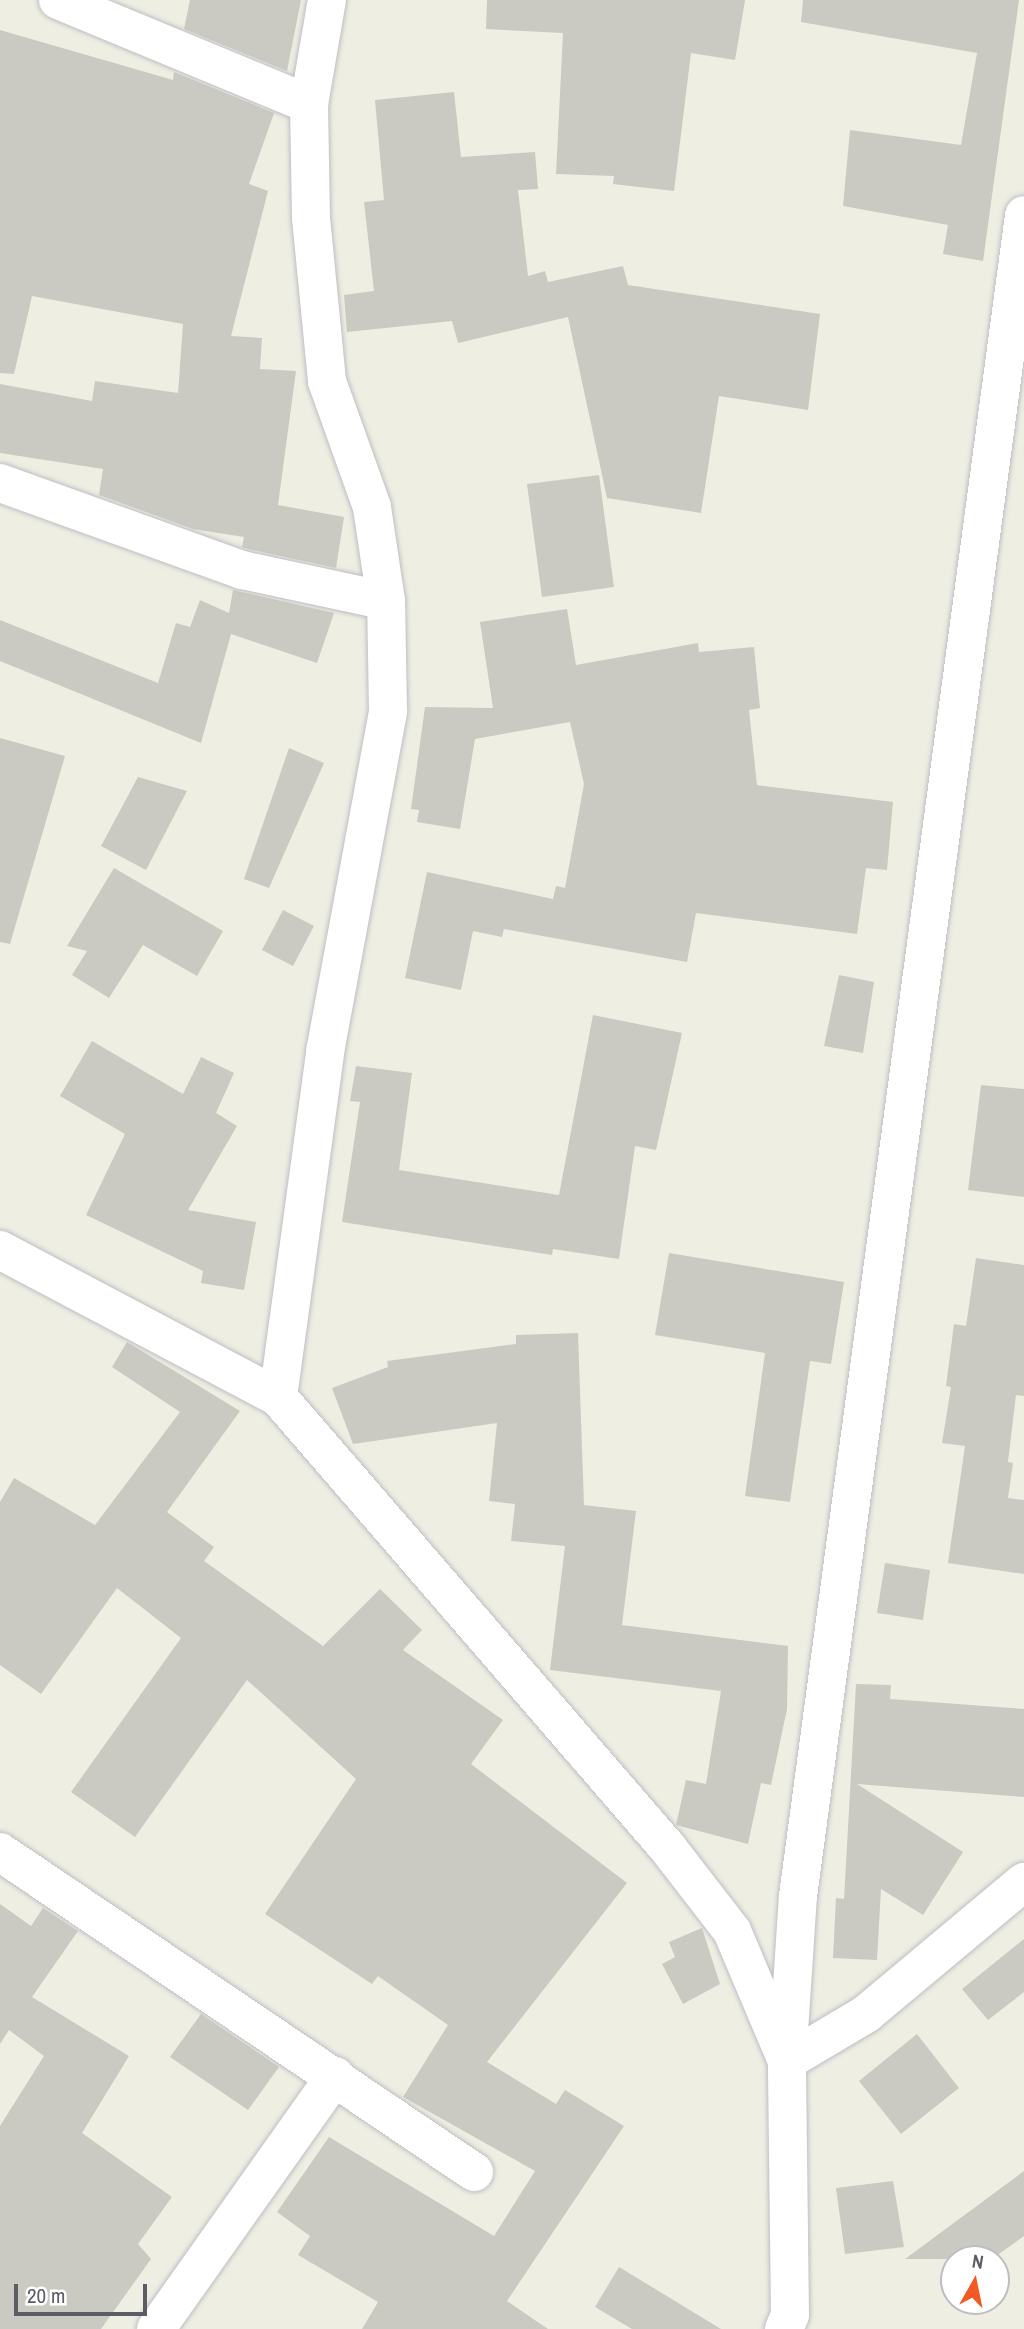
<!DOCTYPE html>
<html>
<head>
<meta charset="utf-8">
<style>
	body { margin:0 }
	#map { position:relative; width:1024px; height:2329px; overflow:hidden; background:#eeeee2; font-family:"Archivo Narrow",sans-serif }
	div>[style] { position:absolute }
	.building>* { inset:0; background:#cbcac2 }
	.roads { filter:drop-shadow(0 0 2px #bdbec5) drop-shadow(0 0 2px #bdbec5) }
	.street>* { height:38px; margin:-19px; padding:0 19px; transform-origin:19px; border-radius:19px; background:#fff }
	span { translate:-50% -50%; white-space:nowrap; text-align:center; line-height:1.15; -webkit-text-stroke:5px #fff; paint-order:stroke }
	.north { position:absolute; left:940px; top:2245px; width:70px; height:70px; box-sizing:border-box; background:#fff; border:2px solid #bdbec1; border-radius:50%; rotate:9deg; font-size:19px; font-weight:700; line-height:28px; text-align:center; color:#5b5d64 }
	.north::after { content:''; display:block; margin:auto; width:24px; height:32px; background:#f35924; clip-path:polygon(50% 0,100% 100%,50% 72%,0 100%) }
	.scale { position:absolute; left:14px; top:2284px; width:133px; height:32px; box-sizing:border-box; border:4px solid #5b5d64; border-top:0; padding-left:9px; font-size:21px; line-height:24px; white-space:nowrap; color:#5b5d64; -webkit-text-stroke:5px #fff; paint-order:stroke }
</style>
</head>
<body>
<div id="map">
	<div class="building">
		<div style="clip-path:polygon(190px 0,301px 0,287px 71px,184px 29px)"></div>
		<div style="clip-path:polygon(487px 0,745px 0,735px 60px,691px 53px,674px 191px,613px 184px,614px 176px,556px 174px,563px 33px,486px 29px)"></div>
		<div style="clip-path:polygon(803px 0,1019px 0,983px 261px,943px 254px,948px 225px,843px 206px,850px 130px,961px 145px,977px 53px,801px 22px)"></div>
		<div style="clip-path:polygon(0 30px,173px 80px,174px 72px,274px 113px,249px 184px,268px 191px,231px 336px,262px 338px,260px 369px,296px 371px,278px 505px,344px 517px,336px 568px,248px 549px,242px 547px,244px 537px,193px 529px,99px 495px,103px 469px,0 453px,0 384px,92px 401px,95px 381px,178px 393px,183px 324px,32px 296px,14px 374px,0 373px)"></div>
		<div style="clip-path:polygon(454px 92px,461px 157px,535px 152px,538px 189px,518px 190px,528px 276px,545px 271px,548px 282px,623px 266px,628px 285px,820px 314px,808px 410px,719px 396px,701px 513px,607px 498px,568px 317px,458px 343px,452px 321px,347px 332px,344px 295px,374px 291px,364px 202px,384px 200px,375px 100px)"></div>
		<div style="clip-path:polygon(599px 475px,614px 587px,542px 597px,527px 484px)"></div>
		<div style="clip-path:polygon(233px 590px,334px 613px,317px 663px,231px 634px,201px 743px,0 661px,0 620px,158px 683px,176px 623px,190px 627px,200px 600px,229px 613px)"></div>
		<div style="clip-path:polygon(567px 609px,576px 665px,698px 643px,699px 652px,754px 647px,760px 708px,749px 710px,757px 785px,893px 802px,887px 870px,866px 868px,857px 934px,696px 913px,687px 962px,504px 929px,502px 937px,473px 931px,461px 990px,405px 978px,427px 872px,553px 899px,556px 886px,565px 888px,584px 784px,570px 722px,475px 739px,460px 829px,417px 822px,419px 810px,411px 809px,425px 707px,493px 708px,480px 622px)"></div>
		<div style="clip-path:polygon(0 738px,65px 756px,10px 944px,0 942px)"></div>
		<div style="clip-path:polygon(289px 748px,324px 763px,269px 888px,244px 879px)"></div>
		<div style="clip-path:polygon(138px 777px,187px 791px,146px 870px,101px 846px)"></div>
		<div style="clip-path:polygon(114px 868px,223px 931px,197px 976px,143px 945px,109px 998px,72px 975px,87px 951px,67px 946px)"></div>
		<div style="clip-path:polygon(283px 910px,314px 926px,293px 966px,262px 950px)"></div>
		<div style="clip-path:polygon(839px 975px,874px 982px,863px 1053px,824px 1046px)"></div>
		<div style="clip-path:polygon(593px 1015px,682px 1033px,656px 1150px,635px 1146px,619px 1259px,553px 1249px,552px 1255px,342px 1222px,360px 1102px,350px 1101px,356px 1066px,412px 1073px,399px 1170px,559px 1195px)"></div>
		<div style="clip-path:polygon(92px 1041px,183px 1094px,201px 1057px,234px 1073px,216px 1113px,237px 1126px,188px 1210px,256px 1222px,244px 1290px,201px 1283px,203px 1271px,86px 1215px,125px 1134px,60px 1096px)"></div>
		<div style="clip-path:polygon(981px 1085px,1024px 1089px,1024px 1197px,968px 1190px)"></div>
		<div style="clip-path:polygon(669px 1253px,844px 1282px,831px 1364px,810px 1361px,790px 1502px,745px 1496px,765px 1353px,655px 1335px)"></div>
		<div style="clip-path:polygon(976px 1258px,1024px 1265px,1024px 1396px,1016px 1395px,1008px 1462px,1013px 1463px,1008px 1498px,1024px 1500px,1024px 1574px,948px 1563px,965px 1446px,942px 1443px,951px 1387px,946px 1386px,954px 1324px,966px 1326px)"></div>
		<div style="clip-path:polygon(578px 1333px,584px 1505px,636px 1511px,622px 1625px,788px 1646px,787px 1709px,771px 1785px,761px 1783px,748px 1844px,676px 1825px,686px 1780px,706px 1784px,721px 1691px,550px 1670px,565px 1546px,511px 1541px,515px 1504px,489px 1501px,497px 1423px,353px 1444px,332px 1388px,388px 1367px,387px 1361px,516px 1344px,516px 1335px)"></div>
		<div style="clip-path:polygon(127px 1342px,240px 1411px,167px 1512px,214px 1547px,204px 1561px,323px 1646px,380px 1589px,422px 1630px,403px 1650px,503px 1720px,471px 1764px,627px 1883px,487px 2062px,556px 2104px,565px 2090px,624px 2126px,507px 2301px,548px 2329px,362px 2329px,378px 2302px,298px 2255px,310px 2236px,277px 2212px,329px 2137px,494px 2236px,535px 2171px,403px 2097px,448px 2025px,378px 1976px,372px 1984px,265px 1914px,356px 1779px,247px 1680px,135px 1837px,71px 1792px,181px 1638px,117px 1588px,41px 1694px,0 1665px,0 1502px,14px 1478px,95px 1525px,180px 1412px,112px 1367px)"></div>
		<div style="clip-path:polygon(885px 1563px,930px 1570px,923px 1620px,877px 1613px)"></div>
		<div style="clip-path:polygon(856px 1684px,891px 1685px,890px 1699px,1024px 1709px,1024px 1797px,857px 1784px,963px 1852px,923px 1915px,881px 1889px,877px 1960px,833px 1958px,836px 1898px,844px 1899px)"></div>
		<div style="clip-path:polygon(0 1904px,31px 1926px,43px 1908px,78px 1931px,32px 1997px,129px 2056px,82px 2133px,172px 2197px,138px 2244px,151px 2259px,101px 2329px,0 2329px,0 2126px,44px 2056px,9px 2030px,0 2044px)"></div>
		<div style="clip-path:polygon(702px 1928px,720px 1984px,683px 2004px,662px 1964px,675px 1957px,669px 1942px)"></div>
		<div style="clip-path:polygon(1024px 1939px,1024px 1992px,988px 2020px,962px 1989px)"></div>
		<div style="clip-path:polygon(201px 2014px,279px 2067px,248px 2110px,170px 2057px)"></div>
		<div style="clip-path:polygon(917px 2034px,959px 2088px,901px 2134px,859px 2081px)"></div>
		<div style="clip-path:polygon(1024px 2171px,1024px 2236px,992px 2259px,905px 2259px)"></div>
		<div style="clip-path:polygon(893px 2181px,904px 2247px,845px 2254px,836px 2188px)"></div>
		<div style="clip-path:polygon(619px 2267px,721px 2329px,632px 2329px,595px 2307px)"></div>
	</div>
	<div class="roads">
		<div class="street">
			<div style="left:58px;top:0;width:272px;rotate:22.5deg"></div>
			<div style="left:0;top:483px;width:257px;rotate:19.8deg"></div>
			<div style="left:242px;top:570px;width:147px;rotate:12.1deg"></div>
			<div style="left:0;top:1250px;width:314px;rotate:27.9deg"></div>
			<div style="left:278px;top:1397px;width:595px;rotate:49.16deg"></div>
			<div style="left:667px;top:1847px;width:106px;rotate:52.3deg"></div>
			<div style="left:732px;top:1931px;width:141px;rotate:67.1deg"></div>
			<div style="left:787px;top:2061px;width:92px;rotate:-30.7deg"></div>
			<div style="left:866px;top:2014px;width:206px;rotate:-39.9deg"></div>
			<div style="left:278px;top:1397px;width:348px;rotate:-82.2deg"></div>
			<div style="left:325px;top:1052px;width:347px;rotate:-79.5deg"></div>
			<div style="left:388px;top:711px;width:110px;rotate:-91deg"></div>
			<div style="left:386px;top:601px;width:95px;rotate:-98.5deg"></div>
			<div style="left:372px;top:507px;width:134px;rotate:-109.7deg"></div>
			<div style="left:327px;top:381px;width:164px;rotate:-95.6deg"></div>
			<div style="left:311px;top:218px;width:114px;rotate:-91deg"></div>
			<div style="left:309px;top:104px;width:106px;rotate:-80.2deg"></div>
			<div style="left:0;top:1852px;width:572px;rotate:34.02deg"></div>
			<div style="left:156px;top:2329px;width:310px;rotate:-54.7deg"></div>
			<div style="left:784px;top:2329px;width:15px;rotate:-67deg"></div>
			<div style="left:790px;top:2315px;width:254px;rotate:-90.7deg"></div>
			<div style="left:787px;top:2061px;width:165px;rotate:-86.2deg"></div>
			<div style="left:798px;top:1896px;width:1696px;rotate:-82.34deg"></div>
		</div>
	</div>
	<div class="north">N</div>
	<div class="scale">20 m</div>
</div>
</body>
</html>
